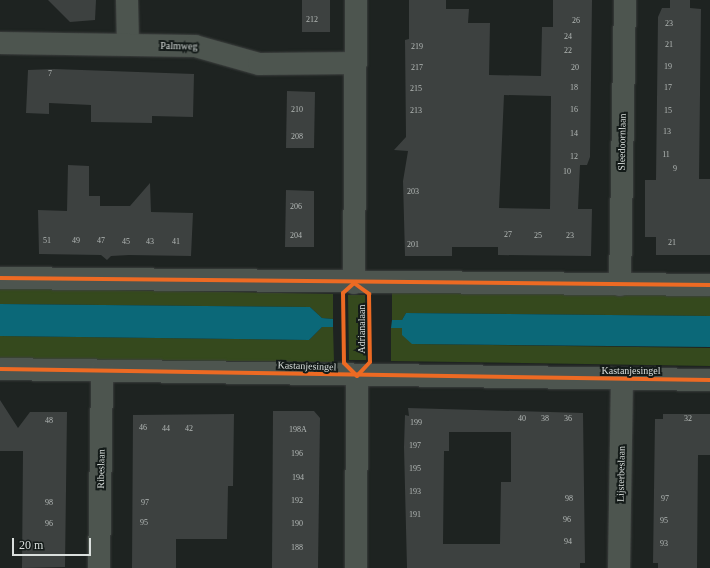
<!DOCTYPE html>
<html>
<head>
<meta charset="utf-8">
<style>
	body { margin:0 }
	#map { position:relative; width:710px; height:568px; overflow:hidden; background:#1e2321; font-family:Georgia,serif }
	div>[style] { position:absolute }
	.green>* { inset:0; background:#35491d }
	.water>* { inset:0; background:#0b6878 }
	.building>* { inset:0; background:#3d4140 }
	.roads { filter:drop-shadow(0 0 1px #3d403f) drop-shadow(0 0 1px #3d403f) }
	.minor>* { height:22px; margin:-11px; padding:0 11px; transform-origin:11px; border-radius:11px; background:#4d554f }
	.cycleway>* { height:4px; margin:-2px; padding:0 2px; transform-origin:2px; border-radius:2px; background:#ed6a23 }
	span { translate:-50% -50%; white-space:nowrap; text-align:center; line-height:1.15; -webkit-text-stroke:4px #141b19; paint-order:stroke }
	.number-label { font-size:8px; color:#b3b8b6 }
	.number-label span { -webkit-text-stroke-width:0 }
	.street-label { font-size:10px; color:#dadfdd }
	.scale { position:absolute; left:12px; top:538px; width:79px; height:18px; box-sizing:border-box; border:2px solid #dadfdd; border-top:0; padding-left:5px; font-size:12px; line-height:14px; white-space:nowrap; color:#dadfdd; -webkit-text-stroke:3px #141b19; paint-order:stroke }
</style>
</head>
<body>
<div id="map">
	<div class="green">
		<div style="clip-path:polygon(0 288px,333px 294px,333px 319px,322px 318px,310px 307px,0 304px)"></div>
		<div style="clip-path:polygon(392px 293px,710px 294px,710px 316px,406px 313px,402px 320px,392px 320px)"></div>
		<div style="clip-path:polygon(348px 295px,365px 295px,366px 360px,349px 360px)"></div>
		<div style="clip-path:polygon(322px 327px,333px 327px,334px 362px,0 359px,0 336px,309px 340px)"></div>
		<div style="clip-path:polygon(391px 328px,402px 328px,413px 344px,710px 348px,710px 366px,391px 361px)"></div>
	</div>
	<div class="water">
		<div style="clip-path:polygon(0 304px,310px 307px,322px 318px,333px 319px,333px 327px,322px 327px,309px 340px,0 336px)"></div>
		<div style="clip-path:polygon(406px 313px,710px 316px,710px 347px,412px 344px,402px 335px,402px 328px,391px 328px,392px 320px,402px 320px)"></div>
	</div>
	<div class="building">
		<div style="clip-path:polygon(48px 0,96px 0,95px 20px,70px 22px)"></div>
		<div style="clip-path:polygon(302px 0,330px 0,330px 32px,302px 32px)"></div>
		<div style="clip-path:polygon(evenodd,409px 0,446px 0,446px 9px,469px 9px,468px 23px,490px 23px,489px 75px,541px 76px,542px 27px,553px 27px,553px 0,592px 0,590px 157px,587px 165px,580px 165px,578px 209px,592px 209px,591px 256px,498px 255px,498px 247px,452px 247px,452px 256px,405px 256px,403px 181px,408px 151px,394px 150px,406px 137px,405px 40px,409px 39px,409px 0,504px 95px,551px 96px,550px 209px,499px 208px,504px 95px)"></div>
		<div style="clip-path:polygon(670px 0,690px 0,690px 8px,701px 9px,699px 179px,710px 179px,710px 255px,656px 255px,656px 237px,645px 237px,645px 180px,656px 180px,658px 17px,662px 8px,670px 8px)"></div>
		<div style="clip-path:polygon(54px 69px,194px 74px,193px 117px,152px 116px,152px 123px,91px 122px,91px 105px,49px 103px,49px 114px,26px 113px,28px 70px)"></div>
		<div style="clip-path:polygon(287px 91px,315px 92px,314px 148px,286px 148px)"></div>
		<div style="clip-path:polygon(68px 165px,89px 166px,89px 196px,100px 196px,100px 206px,130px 206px,150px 183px,151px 212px,193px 213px,191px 256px,129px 255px,111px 256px,107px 260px,101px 255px,39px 254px,38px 210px,67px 211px)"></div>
		<div style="clip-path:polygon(286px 190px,314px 191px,314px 247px,285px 247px)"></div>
		<div style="clip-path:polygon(0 400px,18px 428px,30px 412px,67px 412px,65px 567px,22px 568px,23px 451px,0 451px)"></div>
		<div style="clip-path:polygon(evenodd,408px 408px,583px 413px,585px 563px,580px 563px,580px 568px,407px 568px,404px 447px,405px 415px,409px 416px,408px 408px,449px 432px,511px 432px,511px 482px,501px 482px,500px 544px,443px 544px,444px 451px,449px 451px,449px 432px)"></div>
		<div style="clip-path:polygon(273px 411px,314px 411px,320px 418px,318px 568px,272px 568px)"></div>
		<div style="clip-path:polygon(234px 414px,233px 486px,228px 486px,227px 539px,176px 539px,176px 568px,132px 568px,133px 415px)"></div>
		<div style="clip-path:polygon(663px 414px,710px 414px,710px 455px,698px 455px,697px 568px,658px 568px,658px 563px,653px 563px,655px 419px,663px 419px)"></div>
	</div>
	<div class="roads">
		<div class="minor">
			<div style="left:127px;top:0;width:45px;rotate:88.7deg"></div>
			<div style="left:0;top:43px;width:195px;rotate:0.9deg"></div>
			<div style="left:195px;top:46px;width:66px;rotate:15.7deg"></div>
			<div style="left:259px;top:64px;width:97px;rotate:-0.6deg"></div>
			<div style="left:0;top:278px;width:710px;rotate:0.56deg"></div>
			<div style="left:354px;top:283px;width:283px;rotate:-89.6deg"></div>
			<div style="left:620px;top:285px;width:285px;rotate:-89deg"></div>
			<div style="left:0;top:369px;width:710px;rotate:0.89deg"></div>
			<div style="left:99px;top:568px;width:197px;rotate:-89.1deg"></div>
			<div style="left:356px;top:568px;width:192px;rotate:-89.7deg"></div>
			<div style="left:619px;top:568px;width:189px;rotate:-89.1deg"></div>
		</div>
	</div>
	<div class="cycleway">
		<div style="left:0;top:278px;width:710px;rotate:0.56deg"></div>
		<div style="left:354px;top:283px;width:19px;rotate:36deg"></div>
		<div style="left:369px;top:294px;width:68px;rotate:89.2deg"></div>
		<div style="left:370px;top:362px;width:19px;rotate:133deg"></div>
		<div style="left:357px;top:376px;width:18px;rotate:-135deg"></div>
		<div style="left:344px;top:363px;width:70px;rotate:-90.8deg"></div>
		<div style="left:343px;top:293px;width:15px;rotate:-42deg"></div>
		<div style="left:0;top:369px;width:710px;rotate:0.89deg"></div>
	</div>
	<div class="number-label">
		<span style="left:312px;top:20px">212</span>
		<span style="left:576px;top:21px">26</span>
		<span style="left:669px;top:24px">23</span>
		<span style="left:568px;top:37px">24</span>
		<span style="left:669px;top:45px">21</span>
		<span style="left:417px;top:47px">219</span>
		<span style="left:568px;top:51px">22</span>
		<span style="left:668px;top:67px">19</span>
		<span style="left:417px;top:68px">217</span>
		<span style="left:575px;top:68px">20</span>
		<span style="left:50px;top:74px">7</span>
		<span style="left:574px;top:88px">18</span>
		<span style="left:668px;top:88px">17</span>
		<span style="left:416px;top:89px">215</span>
		<span style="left:297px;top:110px">210</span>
		<span style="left:574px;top:110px">16</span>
		<span style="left:416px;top:111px">213</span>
		<span style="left:668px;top:111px">15</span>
		<span style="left:667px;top:132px">13</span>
		<span style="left:574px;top:134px">14</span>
		<span style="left:297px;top:137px">208</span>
		<span style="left:666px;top:155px">11</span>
		<span style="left:574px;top:157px">12</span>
		<span style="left:675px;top:169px">9</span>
		<span style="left:567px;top:172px">10</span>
		<span style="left:413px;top:192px">203</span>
		<span style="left:296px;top:207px">206</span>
		<span style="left:508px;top:235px">27</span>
		<span style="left:296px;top:236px">204</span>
		<span style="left:538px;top:236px">25</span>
		<span style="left:570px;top:236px">23</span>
		<span style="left:47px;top:241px">51</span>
		<span style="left:76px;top:241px">49</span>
		<span style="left:101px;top:241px">47</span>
		<span style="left:126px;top:242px">45</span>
		<span style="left:150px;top:242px">43</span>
		<span style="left:176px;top:242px">41</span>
		<span style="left:672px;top:243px">21</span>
		<span style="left:413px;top:245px">201</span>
		<span style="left:522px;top:419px">40</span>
		<span style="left:545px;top:419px">38</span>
		<span style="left:568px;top:419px">36</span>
		<span style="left:688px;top:419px">32</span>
		<span style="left:49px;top:421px">48</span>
		<span style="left:416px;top:423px">199</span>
		<span style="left:143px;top:428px">46</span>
		<span style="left:166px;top:429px">44</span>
		<span style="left:189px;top:429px">42</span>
		<span style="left:298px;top:430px">198A</span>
		<span style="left:415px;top:446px">197</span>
		<span style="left:297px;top:454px">196</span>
		<span style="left:415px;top:469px">195</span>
		<span style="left:298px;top:478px">194</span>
		<span style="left:415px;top:492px">193</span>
		<span style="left:569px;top:499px">98</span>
		<span style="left:665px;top:499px">97</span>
		<span style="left:297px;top:501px">192</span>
		<span style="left:49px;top:503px">98</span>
		<span style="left:145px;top:503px">97</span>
		<span style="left:415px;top:515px">191</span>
		<span style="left:567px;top:520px">96</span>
		<span style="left:664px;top:521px">95</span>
		<span style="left:144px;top:523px">95</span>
		<span style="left:49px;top:524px">96</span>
		<span style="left:297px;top:524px">190</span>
		<span style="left:568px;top:542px">94</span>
		<span style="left:664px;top:544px">93</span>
		<span style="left:297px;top:548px">188</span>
	</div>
	<div class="street-label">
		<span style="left:179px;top:46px;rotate:1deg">Palmweg</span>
		<span style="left:622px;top:142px;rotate:-89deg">Sleedoornlaan</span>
		<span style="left:362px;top:329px;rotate:-90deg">Adrianalaan</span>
		<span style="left:307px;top:366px;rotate:2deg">Kastanjesingel</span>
		<span style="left:631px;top:371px">Kastanjesingel</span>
		<span style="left:101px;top:469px;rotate:-89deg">Ribeslaan</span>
		<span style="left:621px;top:474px;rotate:-89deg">Lijsterbeslaan</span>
	</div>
	<div class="scale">20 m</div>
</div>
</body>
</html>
